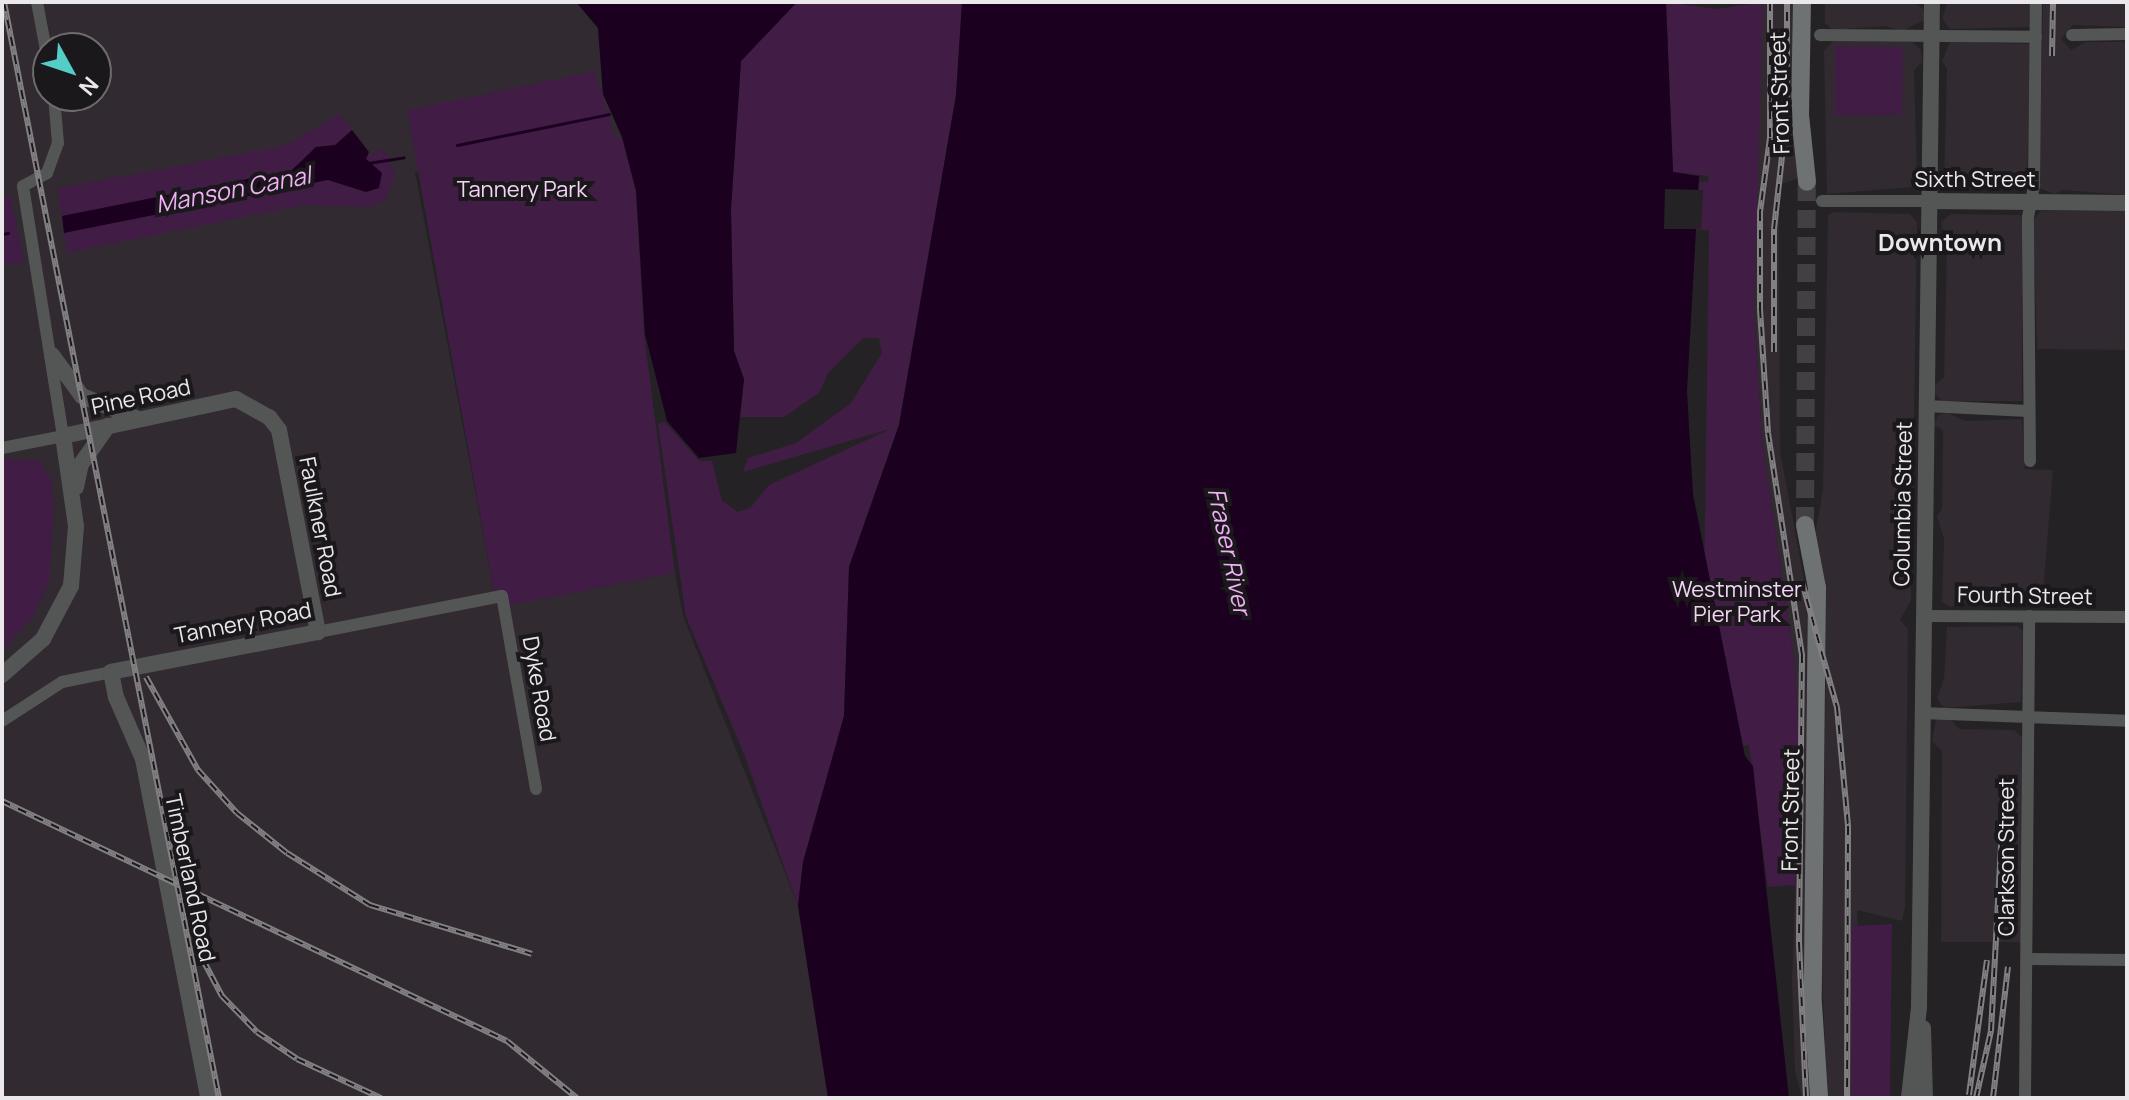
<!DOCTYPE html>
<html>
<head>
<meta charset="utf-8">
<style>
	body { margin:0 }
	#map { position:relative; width:2129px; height:1100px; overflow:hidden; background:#242224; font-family:Manrope,sans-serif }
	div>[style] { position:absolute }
	.built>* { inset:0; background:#312a31 }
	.green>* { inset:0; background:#411d45 }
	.water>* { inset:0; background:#1b011f }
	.pier>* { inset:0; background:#242224 }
	.stream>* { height:3px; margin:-1.5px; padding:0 1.5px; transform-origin:1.5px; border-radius:1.5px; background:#1b011f }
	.secondary-tunnel>* { height:18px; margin-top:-9px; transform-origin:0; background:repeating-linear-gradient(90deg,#424042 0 18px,transparent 0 27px) }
	.minor>* { height:12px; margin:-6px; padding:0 6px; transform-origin:6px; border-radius:6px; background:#535655 }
	.tertiary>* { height:16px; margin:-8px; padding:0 8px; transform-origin:8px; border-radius:8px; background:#535655 }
	.secondary>* { height:18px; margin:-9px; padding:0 9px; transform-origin:9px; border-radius:9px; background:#6f7272 }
	.rail>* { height:6px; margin-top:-3px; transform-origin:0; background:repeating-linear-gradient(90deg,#1b181b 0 9px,#828082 0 18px); box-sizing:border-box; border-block:2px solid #828082 }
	span { translate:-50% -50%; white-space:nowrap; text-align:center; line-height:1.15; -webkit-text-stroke:8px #1b181b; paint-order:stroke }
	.street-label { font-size:22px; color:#eae8ea }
	.park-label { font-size:22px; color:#f5d4f8 }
	.water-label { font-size:24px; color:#f0aff6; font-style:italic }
	.neighbourhood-label { font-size:24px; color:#eae8ea; font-weight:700 }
	.frame { position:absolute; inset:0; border:4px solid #eae8ea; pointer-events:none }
	.north { position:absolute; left:32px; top:32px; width:80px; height:80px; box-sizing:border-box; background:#1b181b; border:2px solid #6e6b6e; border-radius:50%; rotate:130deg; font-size:22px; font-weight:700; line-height:32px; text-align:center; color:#eae8ea }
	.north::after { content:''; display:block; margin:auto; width:28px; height:36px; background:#54cdc7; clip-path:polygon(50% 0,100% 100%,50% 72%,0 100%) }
</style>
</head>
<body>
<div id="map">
	<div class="built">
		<div style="clip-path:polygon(evenodd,2px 2px,576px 2px,598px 28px,603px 94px,622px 137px,415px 172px,497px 607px,675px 573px,683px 616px,798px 906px,828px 1098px,2px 1098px,2px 2px,48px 48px,96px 48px,96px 96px,48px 96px,48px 48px)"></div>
		<div style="clip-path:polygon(1760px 2px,1794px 2px,1799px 178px,1779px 185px,1780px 451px,1807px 595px,1806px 978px,1814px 1098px,1802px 1098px,1795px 1071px,1792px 979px,1800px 762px,1795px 667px,1762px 439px,1754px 309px)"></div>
		<div style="clip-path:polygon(1825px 2px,1914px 2px,1924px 10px,1924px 20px,1902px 31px,1885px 26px,1833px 30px,1825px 23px)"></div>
		<div style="clip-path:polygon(1947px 2px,2032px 2px,2032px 27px,1950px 29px,1942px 19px)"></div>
		<div style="clip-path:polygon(2043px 2px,2127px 2px,2127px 27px,2073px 25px,2061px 39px,2071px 50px,2086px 42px,2127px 42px,2127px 195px,2063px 190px,2054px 194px,2039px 188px)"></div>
		<div style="clip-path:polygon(1833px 41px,1912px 42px,1921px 50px,1922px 62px,1914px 70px,1917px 179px,1911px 187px,1827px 194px,1824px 51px)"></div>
		<div style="clip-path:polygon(1950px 42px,2030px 44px,2027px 188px,1955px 188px,1944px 180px,1947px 69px,1942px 61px)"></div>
		<div style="clip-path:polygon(2041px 211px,2127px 211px,2127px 350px,2037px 349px,2033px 220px)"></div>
		<div style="clip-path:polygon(1834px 212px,1910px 214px,1917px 222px,1911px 600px,1900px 620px,1908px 629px,1905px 907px,1902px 921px,1857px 910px,1865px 1098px,1827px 1098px,1822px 971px,1826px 643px,1825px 596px,1814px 541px,1823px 489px,1828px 215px)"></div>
		<div style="clip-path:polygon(1951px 214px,2020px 215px,2022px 219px,2022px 401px,1942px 401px,1935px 394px,1935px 385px,1944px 377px,1947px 245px,1941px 222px)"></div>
		<div style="clip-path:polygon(1948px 413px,1965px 421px,2022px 419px,2025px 469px,2053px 470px,2042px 604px,1965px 603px,1950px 607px,1942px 602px,1944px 539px,1937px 516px,1942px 509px,1943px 430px,1934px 425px,1938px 415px)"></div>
		<div style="clip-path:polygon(2017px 626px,2023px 631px,2021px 702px,1944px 708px,1937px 698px,1944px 679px,1947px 627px)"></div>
		<div style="clip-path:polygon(1936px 719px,1951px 719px,1959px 729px,2014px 730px,2022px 737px,2021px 942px,1941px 942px,1942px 751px,1932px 741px)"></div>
	</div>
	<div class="green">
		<div style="clip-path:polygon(797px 2px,962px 2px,956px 95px,899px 425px,849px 567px,844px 716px,803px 862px,798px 906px,744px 754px,686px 617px,658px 424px,665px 422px,699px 461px,712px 461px,722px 501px,738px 512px,750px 508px,769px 485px,893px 428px,743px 472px,748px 458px,796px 443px,851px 403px,882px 353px,879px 338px,863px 338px,828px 373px,819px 393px,784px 417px,740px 417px,744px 379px,734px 351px,731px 209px,741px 61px)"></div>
		<div style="clip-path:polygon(1666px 2px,1716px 9px,1763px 2px,1754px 309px,1762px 439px,1795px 667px,1800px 762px,1795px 885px,1768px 887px,1749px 745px,1702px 751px,1709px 230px,1664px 229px,1699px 189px,1699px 182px,1709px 181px,1708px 176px,1673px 172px)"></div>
		<div style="clip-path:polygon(1835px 46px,1903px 47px,1902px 115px,1835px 116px)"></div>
		<div style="clip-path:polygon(595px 71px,615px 138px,622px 137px,636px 191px,644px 335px,675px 573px,497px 608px,407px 110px)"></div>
		<div style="clip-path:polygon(340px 114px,371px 155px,384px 148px,395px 174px,386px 199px,373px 207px,304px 205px,67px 253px,58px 188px,284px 146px)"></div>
		<div style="clip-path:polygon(11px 196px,24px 262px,2px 265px,2px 198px)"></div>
		<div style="clip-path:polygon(2px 459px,38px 460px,51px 479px,54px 508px,49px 583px,31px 620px,2px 650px)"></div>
		<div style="clip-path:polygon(1892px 924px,1890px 1098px,1852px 1098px,1852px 926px)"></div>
	</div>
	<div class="water">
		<div style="clip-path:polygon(576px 2px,797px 2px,741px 61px,731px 209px,734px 351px,744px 379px,736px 453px,699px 458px,667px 421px,645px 334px,636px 191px,622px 137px,603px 94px,598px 28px)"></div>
		<div style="clip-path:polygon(962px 2px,1666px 2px,1673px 172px,1699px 176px,1687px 391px,1693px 494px,1745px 756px,1753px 766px,1789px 1098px,828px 1098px,798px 906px,803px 862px,844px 716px,849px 567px,899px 425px,956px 95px)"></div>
		<div style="clip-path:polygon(352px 130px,369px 152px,366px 159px,382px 173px,379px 188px,366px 192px,328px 180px,64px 233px,62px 216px,292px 170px,316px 147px,335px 145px)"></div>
	</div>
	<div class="pier">
		<div style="clip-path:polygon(1665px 189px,1703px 190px,1701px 229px,1664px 229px)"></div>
	</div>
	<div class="stream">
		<div style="left:457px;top:145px;width:155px;rotate:-11.5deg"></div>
		<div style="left:368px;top:163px;width:36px;rotate:-9deg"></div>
		<div style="left:2px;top:234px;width:6px;rotate:-9deg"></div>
	</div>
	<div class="secondary-tunnel">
		<div style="left:1805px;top:525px;width:343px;rotate:-89.7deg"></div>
	</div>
	<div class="minor">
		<div style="left:37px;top:2px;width:60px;rotate:79.4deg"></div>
		<div style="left:1820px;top:35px;width:216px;rotate:0.5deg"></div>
		<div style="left:2072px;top:35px;width:55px;rotate:-1deg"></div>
		<div style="left:1822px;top:201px;width:106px"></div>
		<div style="left:1926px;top:406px;width:102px;rotate:2.8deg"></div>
		<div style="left:2px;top:448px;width:62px;rotate:-11.1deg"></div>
		<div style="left:63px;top:436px;width:253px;rotate:-99.1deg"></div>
		<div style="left:23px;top:186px;width:27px;rotate:-28deg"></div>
		<div style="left:47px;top:173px;width:32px;rotate:-70deg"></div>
		<div style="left:58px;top:143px;width:47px;rotate:-94.9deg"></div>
		<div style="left:2030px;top:461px;width:244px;rotate:-90.5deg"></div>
		<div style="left:2028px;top:217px;width:33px;rotate:-79deg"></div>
		<div style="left:2034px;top:185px;width:183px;rotate:-89.4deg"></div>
		<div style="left:1923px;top:616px;width:204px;rotate:0.3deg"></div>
		<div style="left:318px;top:632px;width:187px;rotate:-11.1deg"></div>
		<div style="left:502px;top:596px;width:196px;rotate:80deg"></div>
		<div style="left:1922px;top:713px;width:205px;rotate:2.2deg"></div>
		<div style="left:2px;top:721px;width:72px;rotate:-33deg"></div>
		<div style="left:62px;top:682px;width:50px;rotate:-11.5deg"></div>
		<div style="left:2027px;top:959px;width:100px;rotate:0.6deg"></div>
		<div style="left:2025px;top:1098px;width:482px;rotate:-89.5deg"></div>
	</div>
	<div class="tertiary">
		<div style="left:1928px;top:201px;width:199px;rotate:0.6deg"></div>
		<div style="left:52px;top:355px;width:51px;rotate:53.8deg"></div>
		<div style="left:82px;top:396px;width:58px;rotate:22.2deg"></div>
		<div style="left:76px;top:487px;width:24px;rotate:-78deg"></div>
		<div style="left:81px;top:464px;width:47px;rotate:-54.6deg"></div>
		<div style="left:2px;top:675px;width:55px;rotate:-41.3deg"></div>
		<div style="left:43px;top:639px;width:60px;rotate:-62.2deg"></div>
		<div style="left:71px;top:586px;width:60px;rotate:-85.2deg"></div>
		<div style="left:76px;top:526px;width:91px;rotate:-98.2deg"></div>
		<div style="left:63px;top:436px;width:177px;rotate:-12.1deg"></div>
		<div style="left:236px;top:399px;width:38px;rotate:29deg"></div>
		<div style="left:269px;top:417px;width:16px;rotate:52deg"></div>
		<div style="left:279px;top:430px;width:206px;rotate:79.1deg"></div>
		<div style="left:318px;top:632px;width:211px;rotate:169.1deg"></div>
		<div style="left:111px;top:672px;width:25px;rotate:79deg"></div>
		<div style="left:116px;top:697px;width:68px;rotate:66.5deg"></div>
		<div style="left:143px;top:759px;width:345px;rotate:79.1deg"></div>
		<div style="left:1923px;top:1028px;width:70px;rotate:88.4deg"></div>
		<div style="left:1909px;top:1098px;width:92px;rotate:-83.7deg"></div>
		<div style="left:1919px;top:1007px;width:1005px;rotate:-89.26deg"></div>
	</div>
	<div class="secondary">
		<div style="left:1802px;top:2px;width:113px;rotate:91deg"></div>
		<div style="left:1800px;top:115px;width:67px;rotate:84deg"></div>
		<div style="left:1805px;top:525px;width:64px;rotate:79.2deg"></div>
		<div style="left:1817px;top:588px;width:416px;rotate:90.6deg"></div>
		<div style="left:1813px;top:1004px;width:94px;rotate:86.3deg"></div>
	</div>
	<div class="rail">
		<div style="left:4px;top:2px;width:1117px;rotate:78.9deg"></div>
		<div style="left:1770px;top:2px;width:136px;rotate:90deg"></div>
		<div style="left:1770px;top:138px;width:75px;rotate:97.7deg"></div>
		<div style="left:1760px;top:212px;width:97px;rotate:90deg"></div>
		<div style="left:1760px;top:309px;width:124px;rotate:86.3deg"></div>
		<div style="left:1768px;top:433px;width:224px;rotate:81.3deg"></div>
		<div style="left:1802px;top:654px;width:289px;rotate:90.6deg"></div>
		<div style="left:1799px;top:943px;width:155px;rotate:87.4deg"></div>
		<div style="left:2052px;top:56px;width:54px;rotate:-88.9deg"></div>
		<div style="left:1774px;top:352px;width:123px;rotate:-90deg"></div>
		<div style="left:1774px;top:229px;width:119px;rotate:-83.7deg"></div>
		<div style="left:1787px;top:111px;width:109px;rotate:-90deg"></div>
		<div style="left:1802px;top:582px;width:130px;rotate:74.4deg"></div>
		<div style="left:1837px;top:707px;width:120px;rotate:84.7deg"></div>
		<div style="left:1848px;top:826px;width:272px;rotate:90.2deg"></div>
		<div style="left:146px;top:677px;width:107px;rotate:60.8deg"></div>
		<div style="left:198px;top:770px;width:58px;rotate:47.8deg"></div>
		<div style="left:237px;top:813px;width:64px;rotate:38.7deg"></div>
		<div style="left:287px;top:853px;width:98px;rotate:32.1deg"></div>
		<div style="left:370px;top:905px;width:169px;rotate:16.8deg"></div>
		<div style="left:2px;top:801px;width:559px;rotate:25.42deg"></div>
		<div style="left:507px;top:1041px;width:90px;rotate:39.2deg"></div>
		<div style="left:203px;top:960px;width:41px;rotate:62.2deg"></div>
		<div style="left:222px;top:996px;width:50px;rotate:45.8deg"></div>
		<div style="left:257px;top:1032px;width:48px;rotate:34deg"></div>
		<div style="left:297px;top:1059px;width:93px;rotate:24.9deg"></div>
		<div style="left:1969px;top:1095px;width:136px;rotate:-82.4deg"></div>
		<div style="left:1976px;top:1098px;width:69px;rotate:-77.4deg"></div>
		<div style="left:1991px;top:1031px;width:187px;rotate:-86.9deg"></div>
		<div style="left:1993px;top:1098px;width:132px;rotate:-83.5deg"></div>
	</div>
	<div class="street-label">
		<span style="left:1780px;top:93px;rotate:-92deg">Front Street</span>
		<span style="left:1975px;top:180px">Sixth Street</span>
		<span style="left:141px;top:397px;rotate:-12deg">Pine Road</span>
		<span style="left:1903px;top:504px;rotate:-89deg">Columbia Street</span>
		<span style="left:320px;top:527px;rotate:79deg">Faulkner Road</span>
		<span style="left:2025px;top:596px;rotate:1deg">Fourth Street</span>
		<span style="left:243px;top:623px;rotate:-11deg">Tannery Road</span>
		<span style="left:539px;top:689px;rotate:80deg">Dyke Road</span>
		<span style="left:1791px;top:810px;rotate:-89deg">Front Street</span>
		<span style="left:2007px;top:857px;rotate:-90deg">Clarkson Street</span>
		<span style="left:190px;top:878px;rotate:78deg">Timberland Road</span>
	</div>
	<div class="park-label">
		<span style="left:522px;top:190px">Tannery Park</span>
		<span style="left:1737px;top:602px">Westminster<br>Pier Park</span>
	</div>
	<div class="water-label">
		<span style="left:233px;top:189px;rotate:-11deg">Manson Canal</span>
		<span style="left:1230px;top:551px;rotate:78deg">Fraser River</span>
	</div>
	<div class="neighbourhood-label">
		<span style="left:1940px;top:242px">Downtown</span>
	</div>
	<div class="frame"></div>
	<div class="north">N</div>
</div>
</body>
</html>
